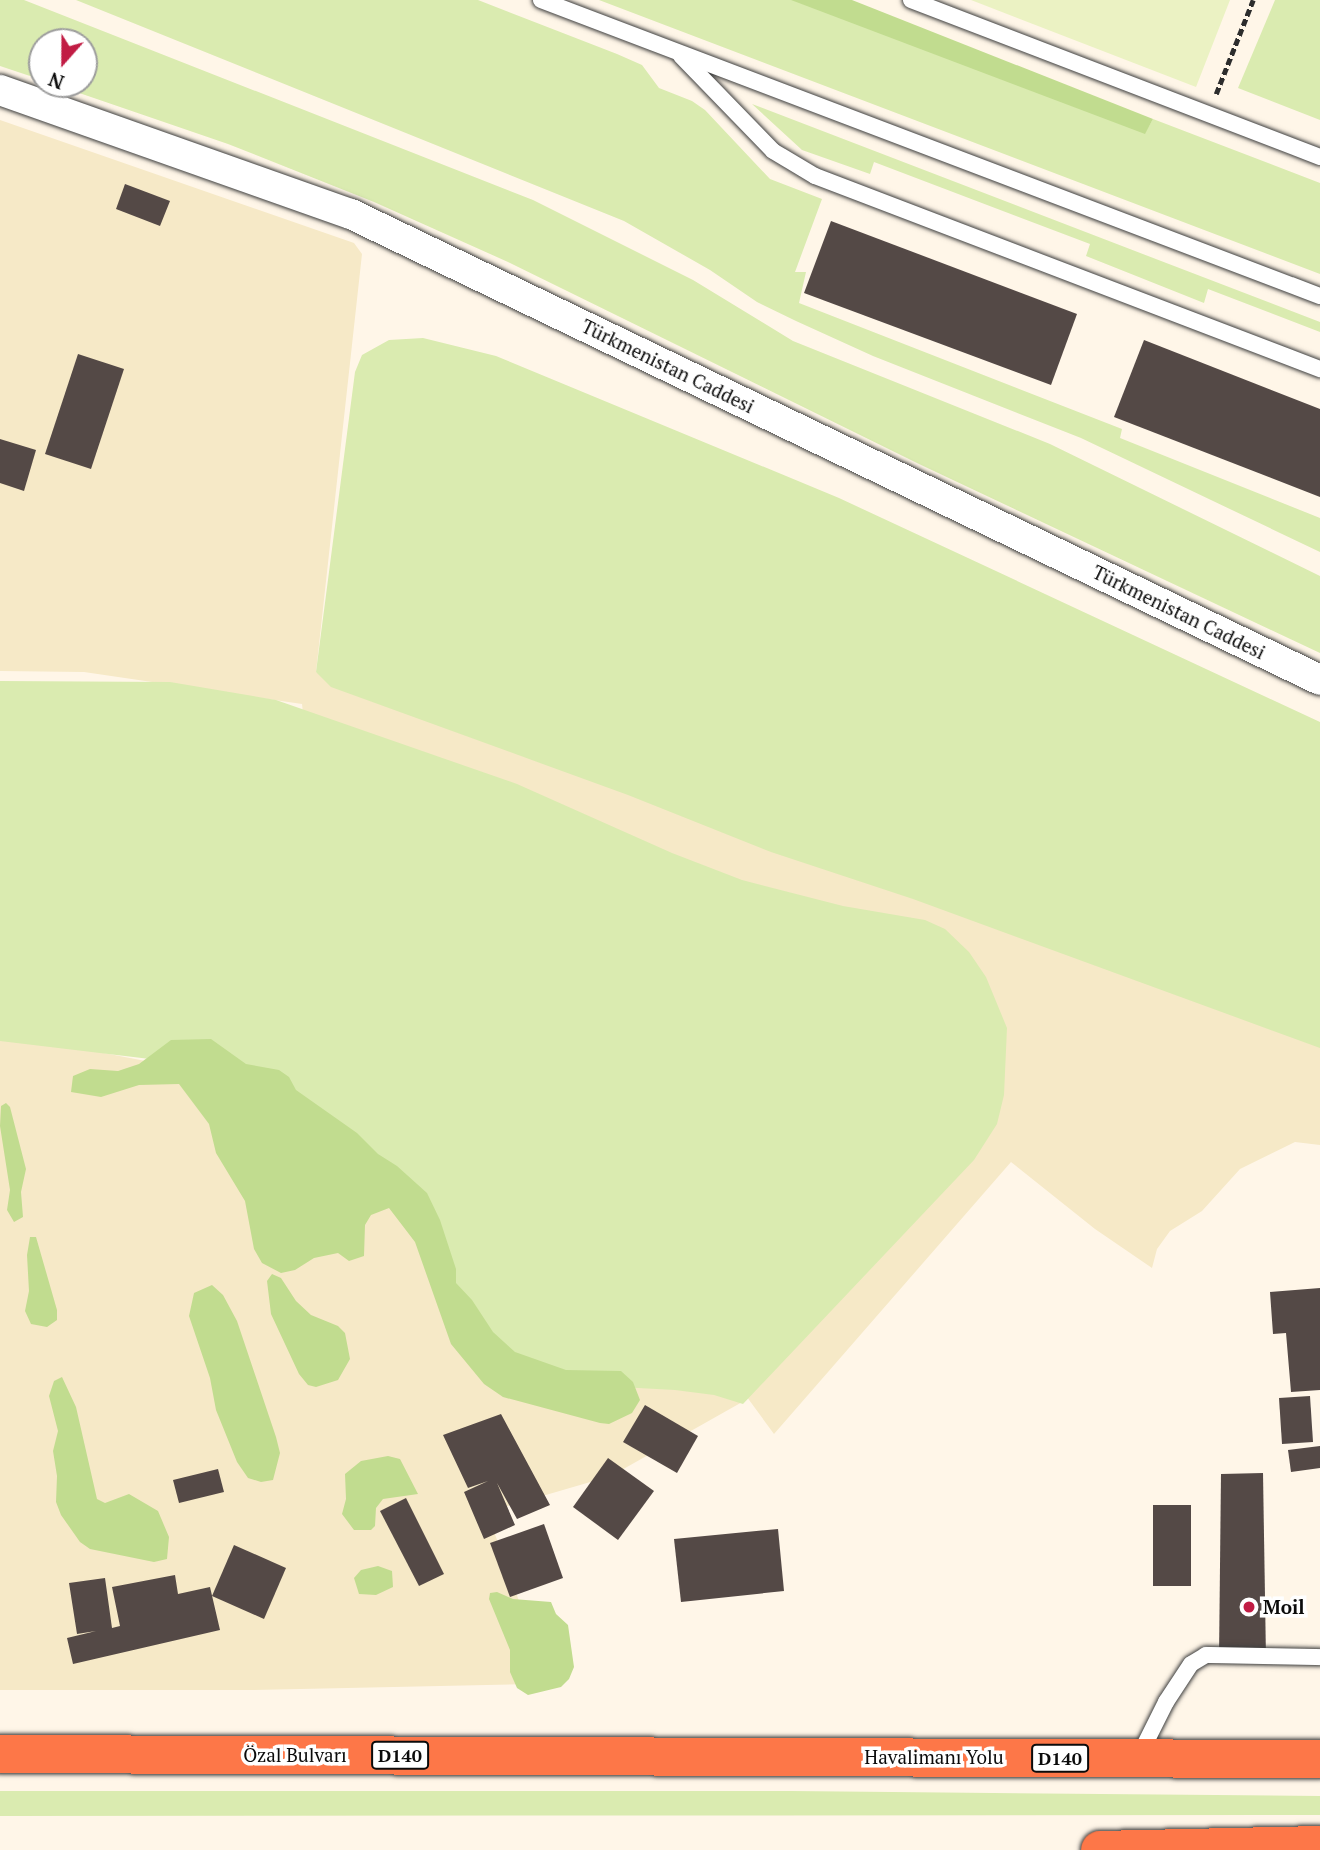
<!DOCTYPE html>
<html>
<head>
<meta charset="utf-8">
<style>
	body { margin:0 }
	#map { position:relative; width:1320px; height:1850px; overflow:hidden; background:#fff6e8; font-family:"PT Serif",serif }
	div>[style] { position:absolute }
	.farmland>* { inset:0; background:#f6e9c7 }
	.green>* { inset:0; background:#daebb0 }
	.forest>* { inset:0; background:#c1dc8f }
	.pitch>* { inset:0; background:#ebf2c3 }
	.building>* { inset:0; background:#544946 }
	.path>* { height:4.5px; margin-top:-2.25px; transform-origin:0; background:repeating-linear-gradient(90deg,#2d2d2d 0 7px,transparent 0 10.5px) }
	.roads { filter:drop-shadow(0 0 2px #3e3e3e) drop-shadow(0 0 2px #3e3e3e) }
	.lane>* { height:16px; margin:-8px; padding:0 8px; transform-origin:8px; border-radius:8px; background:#fff }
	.street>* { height:30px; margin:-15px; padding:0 15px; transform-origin:15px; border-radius:15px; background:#fff }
	.highway>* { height:38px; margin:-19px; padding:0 19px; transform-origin:19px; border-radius:19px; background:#fd7748 }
	.dots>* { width:19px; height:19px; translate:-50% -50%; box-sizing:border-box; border:4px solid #fff; border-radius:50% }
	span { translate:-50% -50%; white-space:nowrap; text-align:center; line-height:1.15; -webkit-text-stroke:7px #fff; paint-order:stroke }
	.shield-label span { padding:2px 5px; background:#fff; border:2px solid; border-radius:5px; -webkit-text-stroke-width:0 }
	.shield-label { font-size:18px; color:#0b0b0b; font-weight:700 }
	.street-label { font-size:19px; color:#0b0b0b }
	.poi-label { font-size:19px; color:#0b0b0b; font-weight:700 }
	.left { translate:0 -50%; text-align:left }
	.north { position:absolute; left:28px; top:28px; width:70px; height:70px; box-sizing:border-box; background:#fff; border:2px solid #9d9d9d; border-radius:50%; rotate:201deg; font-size:19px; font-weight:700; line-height:28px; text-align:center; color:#0b0b0b }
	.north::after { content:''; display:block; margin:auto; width:24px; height:32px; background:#c11c44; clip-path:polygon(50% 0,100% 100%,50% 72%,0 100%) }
</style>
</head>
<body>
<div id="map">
	<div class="farmland">
		<div style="clip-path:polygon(0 120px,354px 243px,362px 254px,316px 672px,1320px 1040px,1320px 1145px,1295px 1142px,1240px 1169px,1202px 1211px,1170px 1231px,1157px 1249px,1152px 1268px,1095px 1229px,1011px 1162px,774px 1434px,730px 1374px,343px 1064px,302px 704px,84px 672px,0 671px)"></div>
		<div style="clip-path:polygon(0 1033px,312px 1093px,744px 1401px,611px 1476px,487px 1512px,537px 1651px,531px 1684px,254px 1690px,0 1690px)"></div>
	</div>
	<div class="green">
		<div style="clip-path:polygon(0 0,24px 0,533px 200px,693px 280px,793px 341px,1050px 444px,1320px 576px,1320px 653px,919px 464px,508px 262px,374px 202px,228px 144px,53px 84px,84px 84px,84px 42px,42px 42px,42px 80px,0 66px)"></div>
		<div style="clip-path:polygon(76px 0,478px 0,617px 54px,642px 65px,659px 88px,692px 101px,705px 110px,770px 179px,822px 199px,795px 272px,806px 272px,799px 303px,1122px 429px,1120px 438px,1320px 518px,1320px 552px,1081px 438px,873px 356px,796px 321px,757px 302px,710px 270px,624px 221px)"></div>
		<div style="clip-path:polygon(599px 0,794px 0,1145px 133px,1153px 119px,1320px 183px,1320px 274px)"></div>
		<div style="clip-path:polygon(1275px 0,1320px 0,1320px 120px,1238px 88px)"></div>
		<div style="clip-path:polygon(752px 104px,1320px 322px,1320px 332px,1208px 289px,1204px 303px,1086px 256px,1090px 244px,874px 162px,870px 174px,802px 150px)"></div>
		<div style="clip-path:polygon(423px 338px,496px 356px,839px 498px,1320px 722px,1320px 1048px,913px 899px,771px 852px,628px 795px,331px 687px,316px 672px,355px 372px,362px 355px,389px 340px)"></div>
		<div style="clip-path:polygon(0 681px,170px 682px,276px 700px,517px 784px,672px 853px,742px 880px,843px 906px,925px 920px,945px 929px,969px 952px,986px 977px,1007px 1028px,1004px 1095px,997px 1124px,974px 1160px,743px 1404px,714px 1395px,675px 1390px,546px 1383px,498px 1359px,411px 1204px,200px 1065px,0 1041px)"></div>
		<div style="clip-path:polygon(0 1791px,791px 1791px,1320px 1796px,1320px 1815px,0 1816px)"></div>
	</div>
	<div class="forest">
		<div style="clip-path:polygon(791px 0,852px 0,1153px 119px,1145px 134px)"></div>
		<div style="clip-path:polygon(211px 1039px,246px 1064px,279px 1070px,289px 1077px,296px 1090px,357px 1133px,378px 1154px,397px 1166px,427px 1193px,440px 1220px,456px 1269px,456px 1283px,472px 1300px,493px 1332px,515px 1352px,566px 1370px,621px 1371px,633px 1382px,640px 1400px,632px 1413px,609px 1424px,600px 1423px,503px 1397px,484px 1384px,451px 1344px,415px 1242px,389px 1208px,371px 1215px,365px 1225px,364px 1256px,349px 1261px,338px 1253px,314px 1258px,295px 1270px,281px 1273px,262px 1263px,254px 1249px,245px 1201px,216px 1153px,209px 1124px,179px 1084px,139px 1085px,101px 1097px,71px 1092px,73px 1076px,90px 1069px,118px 1071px,139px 1064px,171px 1040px)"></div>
		<div style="clip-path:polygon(6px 1103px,10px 1107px,26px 1169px,21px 1192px,23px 1217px,14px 1222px,7px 1210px,10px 1190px,0 1126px,1px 1106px)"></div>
		<div style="clip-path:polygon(30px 1237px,36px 1237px,57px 1310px,57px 1320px,47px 1327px,31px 1324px,25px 1311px,29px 1291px,27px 1255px)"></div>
		<div style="clip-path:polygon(272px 1274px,281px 1278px,296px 1301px,311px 1315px,338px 1326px,345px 1333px,350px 1359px,338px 1380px,316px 1387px,308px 1385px,299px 1374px,271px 1314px,267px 1281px)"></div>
		<div style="clip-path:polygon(212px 1285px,223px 1295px,237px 1321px,276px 1437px,280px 1453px,273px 1480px,261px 1482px,248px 1478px,237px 1462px,216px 1410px,210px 1378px,189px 1316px,194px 1293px)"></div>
		<div style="clip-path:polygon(62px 1377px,76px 1407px,97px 1499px,105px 1503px,129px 1494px,158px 1511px,169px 1537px,167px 1559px,154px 1562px,90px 1549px,80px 1542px,61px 1515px,56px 1502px,57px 1476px,53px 1451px,58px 1431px,49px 1396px,54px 1381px)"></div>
		<div style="clip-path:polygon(388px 1456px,400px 1459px,418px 1494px,383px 1499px,376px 1508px,375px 1526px,371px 1530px,354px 1530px,342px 1514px,346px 1499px,345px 1474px,361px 1461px)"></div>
		<div style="clip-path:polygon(378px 1566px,392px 1571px,393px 1587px,376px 1595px,359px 1594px,354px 1578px,361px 1570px)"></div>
		<div style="clip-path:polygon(497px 1592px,513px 1599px,551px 1602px,556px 1614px,568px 1625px,574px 1667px,569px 1679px,561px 1687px,528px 1695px,517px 1688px,510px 1672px,510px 1650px,489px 1599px,490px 1593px)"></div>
	</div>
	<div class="pitch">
		<div style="clip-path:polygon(971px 0,1230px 0,1196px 87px)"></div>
	</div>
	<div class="building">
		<div style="clip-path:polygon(125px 184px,170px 201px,160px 226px,116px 209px)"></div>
		<div style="clip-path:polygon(831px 221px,1077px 314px,1051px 385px,804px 293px)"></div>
		<div style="clip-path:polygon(1144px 340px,1320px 409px,1320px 497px,1114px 417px)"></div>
		<div style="clip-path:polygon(78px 354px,124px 369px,91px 469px,45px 454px)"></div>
		<div style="clip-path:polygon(0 439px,36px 450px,24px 491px,0 483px)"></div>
		<div style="clip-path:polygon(1320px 1288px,1320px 1390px,1291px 1392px,1286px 1333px,1273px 1334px,1270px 1292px)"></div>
		<div style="clip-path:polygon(1310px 1396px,1313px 1442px,1282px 1444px,1279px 1398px)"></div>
		<div style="clip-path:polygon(645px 1405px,698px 1436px,677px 1473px,623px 1442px)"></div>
		<div style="clip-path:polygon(501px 1414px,550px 1505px,517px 1519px,497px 1483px,515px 1525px,484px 1539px,464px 1492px,488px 1481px,468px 1488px,443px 1435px)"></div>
		<div style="clip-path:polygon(1320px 1446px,1320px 1468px,1291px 1472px,1288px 1450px)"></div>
		<div style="clip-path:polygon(608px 1458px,654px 1491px,618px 1540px,573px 1507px)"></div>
		<div style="clip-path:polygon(218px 1469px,224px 1492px,179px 1503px,173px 1480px)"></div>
		<div style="clip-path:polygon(1263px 1473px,1266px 1659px,1219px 1658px,1221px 1474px)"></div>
		<div style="clip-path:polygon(406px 1498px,444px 1574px,419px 1586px,380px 1511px)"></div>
		<div style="clip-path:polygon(1153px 1505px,1191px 1505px,1191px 1586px,1153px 1586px)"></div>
		<div style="clip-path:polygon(544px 1524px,563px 1578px,510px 1597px,490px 1543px)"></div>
		<div style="clip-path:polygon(778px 1529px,784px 1591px,681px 1602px,674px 1539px)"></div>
		<div style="clip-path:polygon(234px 1545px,286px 1568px,264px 1619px,212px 1596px)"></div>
		<div style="clip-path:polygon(175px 1575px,178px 1594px,210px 1587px,220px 1630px,73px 1664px,67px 1638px,96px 1631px,77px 1634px,69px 1583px,105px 1578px,112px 1628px,120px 1626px,112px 1587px)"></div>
	</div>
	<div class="path">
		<div style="left:1216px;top:94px;width:101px;rotate:-68.5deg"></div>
	</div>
	<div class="roads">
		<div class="lane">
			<div style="left:541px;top:0;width:833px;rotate:20.81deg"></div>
			<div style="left:911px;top:0;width:438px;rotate:21deg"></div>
			<div style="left:681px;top:56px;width:132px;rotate:45.9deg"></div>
			<div style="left:773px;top:151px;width:49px;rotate:30.8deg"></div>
			<div style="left:815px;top:176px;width:541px;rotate:20.92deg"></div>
			<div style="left:1138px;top:1758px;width:63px;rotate:-63.4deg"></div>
			<div style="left:1166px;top:1702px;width:45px;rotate:-56.7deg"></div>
			<div style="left:1191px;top:1664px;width:17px;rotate:-31deg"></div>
			<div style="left:1206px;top:1655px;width:114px;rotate:1deg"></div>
		</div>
		<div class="street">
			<div style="left:0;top:90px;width:372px;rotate:19.5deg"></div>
			<div style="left:351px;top:214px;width:1075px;rotate:25.68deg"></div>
		</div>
		<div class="highway">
			<div style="left:0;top:1754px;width:1320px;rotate:0.22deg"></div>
			<div style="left:1100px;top:1850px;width:220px;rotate:-1.3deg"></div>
		</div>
	</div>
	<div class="dots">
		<div style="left:1249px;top:1607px;background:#c11c44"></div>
	</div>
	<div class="shield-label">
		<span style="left:400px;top:1755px">D140</span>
		<span style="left:1060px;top:1758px">D140</span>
	</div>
	<div class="street-label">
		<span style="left:668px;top:366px;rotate:26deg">Türkmenistan Caddesi</span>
		<span style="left:1179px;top:612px;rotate:26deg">Türkmenistan Caddesi</span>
		<span style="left:295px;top:1755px">Özal Bulvarı</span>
		<span style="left:934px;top:1757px">Havalimanı Yolu</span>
	</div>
	<div class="poi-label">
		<span class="left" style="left:1263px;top:1607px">Moil</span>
	</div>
	<div class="north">N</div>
</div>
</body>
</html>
